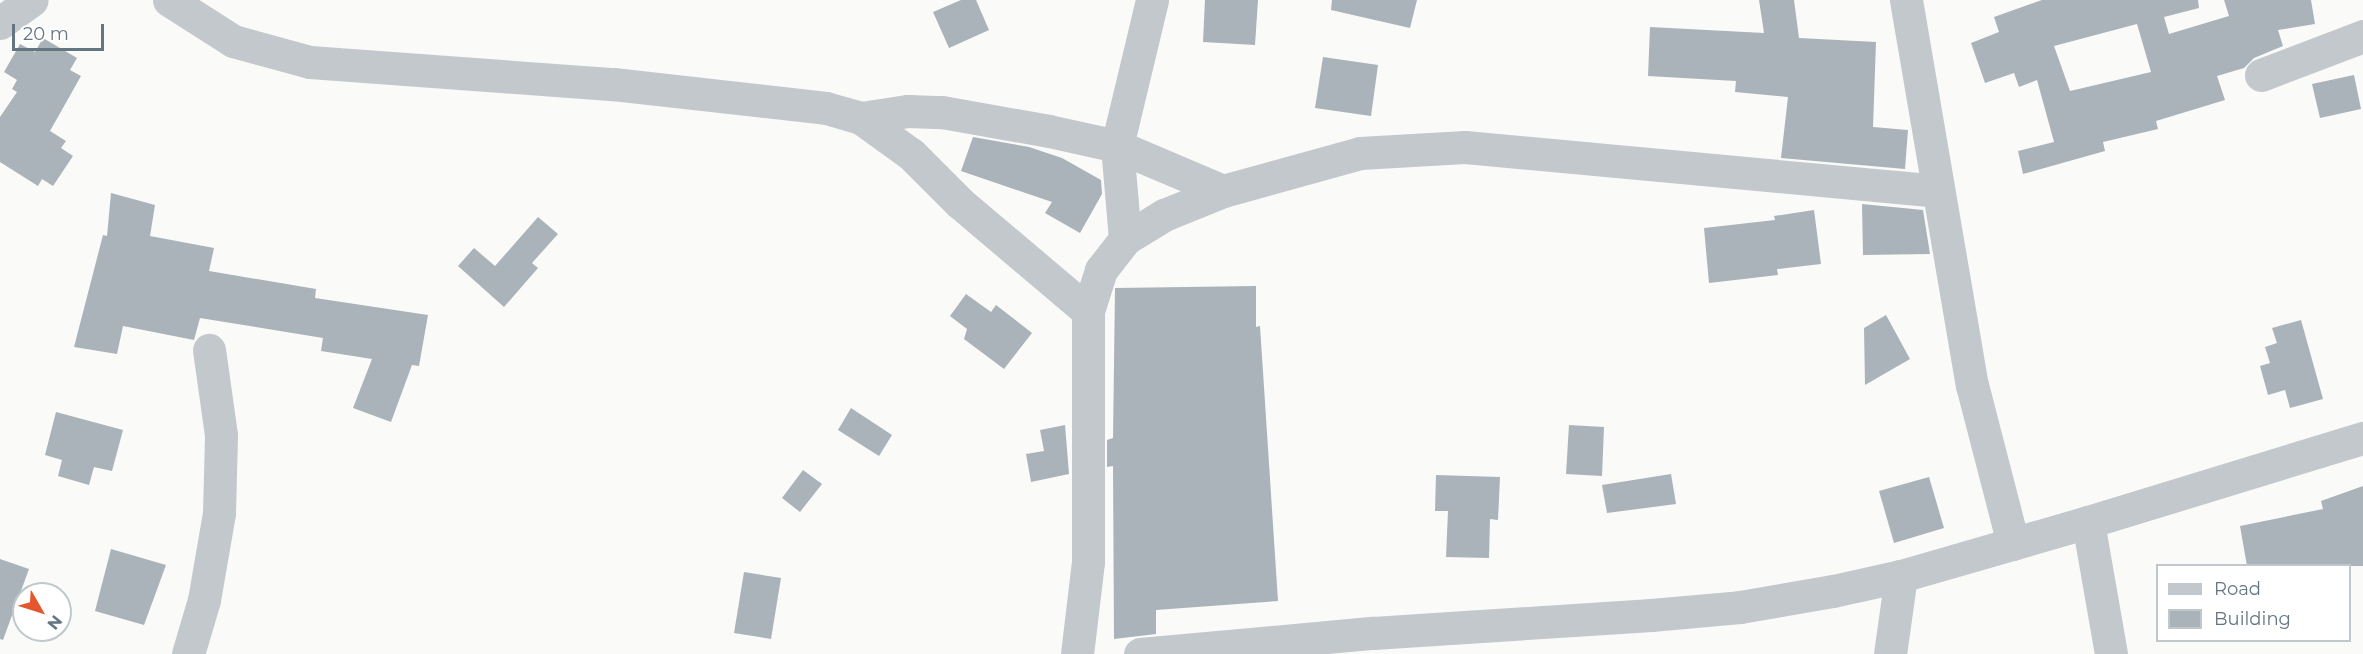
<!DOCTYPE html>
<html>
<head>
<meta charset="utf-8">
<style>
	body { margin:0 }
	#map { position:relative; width:2363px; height:654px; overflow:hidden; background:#fafaf8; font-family:Montserrat,sans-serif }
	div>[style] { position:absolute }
	.building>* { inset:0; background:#aab3b9 }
	.street>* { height:33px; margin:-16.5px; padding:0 16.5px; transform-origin:16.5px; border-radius:16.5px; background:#c3c8cc }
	span { translate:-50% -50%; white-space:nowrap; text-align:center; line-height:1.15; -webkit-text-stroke:6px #fff; paint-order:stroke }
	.legend { position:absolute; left:2156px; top:564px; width:195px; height:78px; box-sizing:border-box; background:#fff; border:2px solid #c1c8cd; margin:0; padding:8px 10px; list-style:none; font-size:18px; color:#657683 }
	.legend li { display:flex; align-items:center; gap:12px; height:30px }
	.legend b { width:30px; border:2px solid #c1c8cd }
	.north { position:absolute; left:12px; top:582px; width:60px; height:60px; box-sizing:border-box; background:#fff; border:2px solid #c1c8cd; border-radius:50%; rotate:129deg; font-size:16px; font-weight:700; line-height:24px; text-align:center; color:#657683 }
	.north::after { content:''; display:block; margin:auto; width:21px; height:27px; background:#e4572e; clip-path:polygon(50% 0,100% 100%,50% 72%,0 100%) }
	.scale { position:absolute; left:12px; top:24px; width:92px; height:27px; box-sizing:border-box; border:3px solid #657683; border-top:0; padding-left:8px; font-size:18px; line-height:21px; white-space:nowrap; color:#657683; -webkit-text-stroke:4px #fff; paint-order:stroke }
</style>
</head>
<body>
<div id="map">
	<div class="building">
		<div style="clip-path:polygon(961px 0,976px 0,989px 30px,949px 48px,933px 12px)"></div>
		<div style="clip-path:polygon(1205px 0,1258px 0,1255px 45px,1203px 42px)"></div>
		<div style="clip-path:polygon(1332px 0,1417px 0,1410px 28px,1331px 10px)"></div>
		<div style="clip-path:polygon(1759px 0,1794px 0,1799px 38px,1876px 42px,1873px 127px,1908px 130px,1905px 169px,1781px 158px,1788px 97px,1735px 92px,1736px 81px,1648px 76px,1650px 27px,1764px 33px)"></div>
		<div style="clip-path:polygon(evenodd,2042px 0,2198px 0,2199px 8px,2164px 17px,2169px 34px,2229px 16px,2224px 0,2311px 0,2315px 24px,2278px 30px,2283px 46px,2254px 58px,2244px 68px,2217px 76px,2225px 100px,2156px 121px,2158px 129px,2103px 142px,2105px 151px,2023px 174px,2018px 151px,2054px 142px,2037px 80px,2019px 87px,2014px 73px,1985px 83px,1971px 43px,1999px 32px,1994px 17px,2042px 0,2137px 24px,2151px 72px,2070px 91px,2054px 46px,2137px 24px)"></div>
		<div style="clip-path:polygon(43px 38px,77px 58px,70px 70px,81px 76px,50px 131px,66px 141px,61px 148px,73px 156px,53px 186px,42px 179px,38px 186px,0 162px,0 117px,17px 92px,12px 89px,17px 80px,4px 72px,20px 44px,35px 52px)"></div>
		<div style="clip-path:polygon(1323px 57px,1378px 65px,1371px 116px,1315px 108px)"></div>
		<div style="clip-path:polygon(2354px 75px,2361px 109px,2320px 118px,2312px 84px)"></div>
		<div style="clip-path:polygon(973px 137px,1029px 147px,1062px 158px,1101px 180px,1102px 194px,1080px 233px,1045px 213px,1052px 202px,961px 171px)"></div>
		<div style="clip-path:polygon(111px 193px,155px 205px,150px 236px,214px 248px,209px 271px,316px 289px,315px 298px,428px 315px,419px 366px,412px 365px,391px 422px,353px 408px,372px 359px,321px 351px,323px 338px,200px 318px,194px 340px,123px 326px,117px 354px,74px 347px,103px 235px,107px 236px)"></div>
		<div style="clip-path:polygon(1862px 204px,1923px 210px,1930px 254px,1863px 255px)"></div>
		<div style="clip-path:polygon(1814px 210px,1821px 264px,1777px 269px,1778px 275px,1709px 283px,1704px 228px,1775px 220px,1774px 216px)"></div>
		<div style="clip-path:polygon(538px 217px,558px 234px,532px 263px,538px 268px,504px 307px,458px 266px,474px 248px,495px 266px)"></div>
		<div style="clip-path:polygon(1256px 286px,1256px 327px,1260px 326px,1278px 601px,1156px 610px,1156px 634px,1114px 639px,1113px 466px,1107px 467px,1107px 440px,1113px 438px,1115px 288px)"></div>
		<div style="clip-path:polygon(966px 294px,991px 312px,996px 305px,1032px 333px,1004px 369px,964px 339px,967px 329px,950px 316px)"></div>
		<div style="clip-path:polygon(1886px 315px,1910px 359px,1865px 385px,1864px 328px)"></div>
		<div style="clip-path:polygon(2301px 320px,2323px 399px,2290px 408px,2285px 390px,2268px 395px,2260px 366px,2270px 363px,2265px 347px,2277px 343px,2272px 328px)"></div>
		<div style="clip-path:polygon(851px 408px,892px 435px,879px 456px,838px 430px)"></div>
		<div style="clip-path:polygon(56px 412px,123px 430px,112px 471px,94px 467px,89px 485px,58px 476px,62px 460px,45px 455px)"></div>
		<div style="clip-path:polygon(1065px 425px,1069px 474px,1031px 482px,1026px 454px,1044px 451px,1040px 430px)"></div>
		<div style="clip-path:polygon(1569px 425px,1604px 427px,1602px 476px,1566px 474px)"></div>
		<div style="clip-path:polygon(803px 470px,822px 484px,800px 512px,782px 498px)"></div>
		<div style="clip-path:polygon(1671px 474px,1676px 504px,1607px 513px,1602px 485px)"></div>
		<div style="clip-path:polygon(1436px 475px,1500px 477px,1498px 520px,1490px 519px,1489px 558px,1446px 557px,1448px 511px,1435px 511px)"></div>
		<div style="clip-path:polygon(1929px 477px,1944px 528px,1894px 543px,1879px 491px)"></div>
		<div style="clip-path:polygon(2363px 486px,2363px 566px,2247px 566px,2240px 526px,2323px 509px,2321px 501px)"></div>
		<div style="clip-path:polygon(111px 549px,166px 565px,144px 625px,95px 611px)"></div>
		<div style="clip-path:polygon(0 559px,29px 569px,3px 640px,0 639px)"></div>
		<div style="clip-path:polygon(744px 572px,781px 578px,771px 639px,734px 633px)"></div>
	</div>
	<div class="street">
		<div style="left:169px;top:0;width:76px;rotate:32.6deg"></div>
		<div style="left:233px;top:41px;width:80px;rotate:15.3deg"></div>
		<div style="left:310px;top:62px;width:304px;rotate:4.2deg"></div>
		<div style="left:613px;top:84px;width:214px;rotate:6.4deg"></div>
		<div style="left:826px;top:108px;width:36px;rotate:16deg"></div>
		<div style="left:861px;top:118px;width:62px;rotate:35.8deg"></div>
		<div style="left:911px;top:154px;width:69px;rotate:45deg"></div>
		<div style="left:960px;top:203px;width:167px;rotate:40.2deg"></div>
		<div style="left:1906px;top:0;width:391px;rotate:80.3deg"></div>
		<div style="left:1972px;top:385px;width:164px;rotate:75.5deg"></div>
		<div style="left:0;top:23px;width:39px;rotate:-36deg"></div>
		<div style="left:2261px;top:75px;width:109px;rotate:-20.9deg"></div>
		<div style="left:861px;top:118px;width:48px;rotate:-8.5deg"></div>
		<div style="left:908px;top:111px;width:34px;rotate:2deg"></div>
		<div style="left:942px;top:112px;width:109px;rotate:10.1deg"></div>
		<div style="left:1049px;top:131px;width:70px;rotate:12.4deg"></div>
		<div style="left:1117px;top:146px;width:115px;rotate:23deg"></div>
		<div style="left:1125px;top:239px;width:93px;rotate:-94.9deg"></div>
		<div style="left:1117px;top:146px;width:150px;rotate:-76.5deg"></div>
		<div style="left:2088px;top:522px;width:134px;rotate:80.1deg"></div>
		<div style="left:188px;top:654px;width:56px;rotate:-73.5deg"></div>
		<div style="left:204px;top:600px;width:88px;rotate:-80.2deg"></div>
		<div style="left:219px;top:513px;width:78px;rotate:-88.5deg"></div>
		<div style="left:221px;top:435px;width:86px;rotate:-98deg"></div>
		<div style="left:1077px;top:654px;width:93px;rotate:-83.2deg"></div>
		<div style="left:1088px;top:562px;width:251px;rotate:-90deg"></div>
		<div style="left:1088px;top:311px;width:43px;rotate:-72.4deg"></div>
		<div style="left:1101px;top:270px;width:39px;rotate:-52deg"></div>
		<div style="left:1125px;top:239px;width:46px;rotate:-31.6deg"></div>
		<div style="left:1164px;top:215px;width:64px;rotate:-22.1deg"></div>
		<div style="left:1223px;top:191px;width:142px;rotate:-15.5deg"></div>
		<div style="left:1360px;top:153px;width:105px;rotate:-3.3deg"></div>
		<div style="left:1465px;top:147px;width:474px;rotate:5.3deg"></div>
		<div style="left:1140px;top:654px;width:234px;rotate:-5.2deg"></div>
		<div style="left:1373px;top:633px;width:279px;rotate:-3.7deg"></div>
		<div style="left:1651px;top:615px;width:89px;rotate:-5.1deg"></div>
		<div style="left:1740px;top:607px;width:94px;rotate:-9.8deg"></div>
		<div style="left:1833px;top:591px;width:70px;rotate:-12.4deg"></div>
		<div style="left:1901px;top:576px;width:195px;rotate:-16.1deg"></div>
		<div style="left:2088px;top:522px;width:288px;rotate:-17deg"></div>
		<div style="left:1890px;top:654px;width:79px;rotate:-82deg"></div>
	</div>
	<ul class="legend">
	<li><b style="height:8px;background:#c3c8cc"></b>Road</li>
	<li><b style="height:16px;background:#aab3b9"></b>Building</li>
	</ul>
	<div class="north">N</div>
	<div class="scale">20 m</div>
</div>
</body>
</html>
